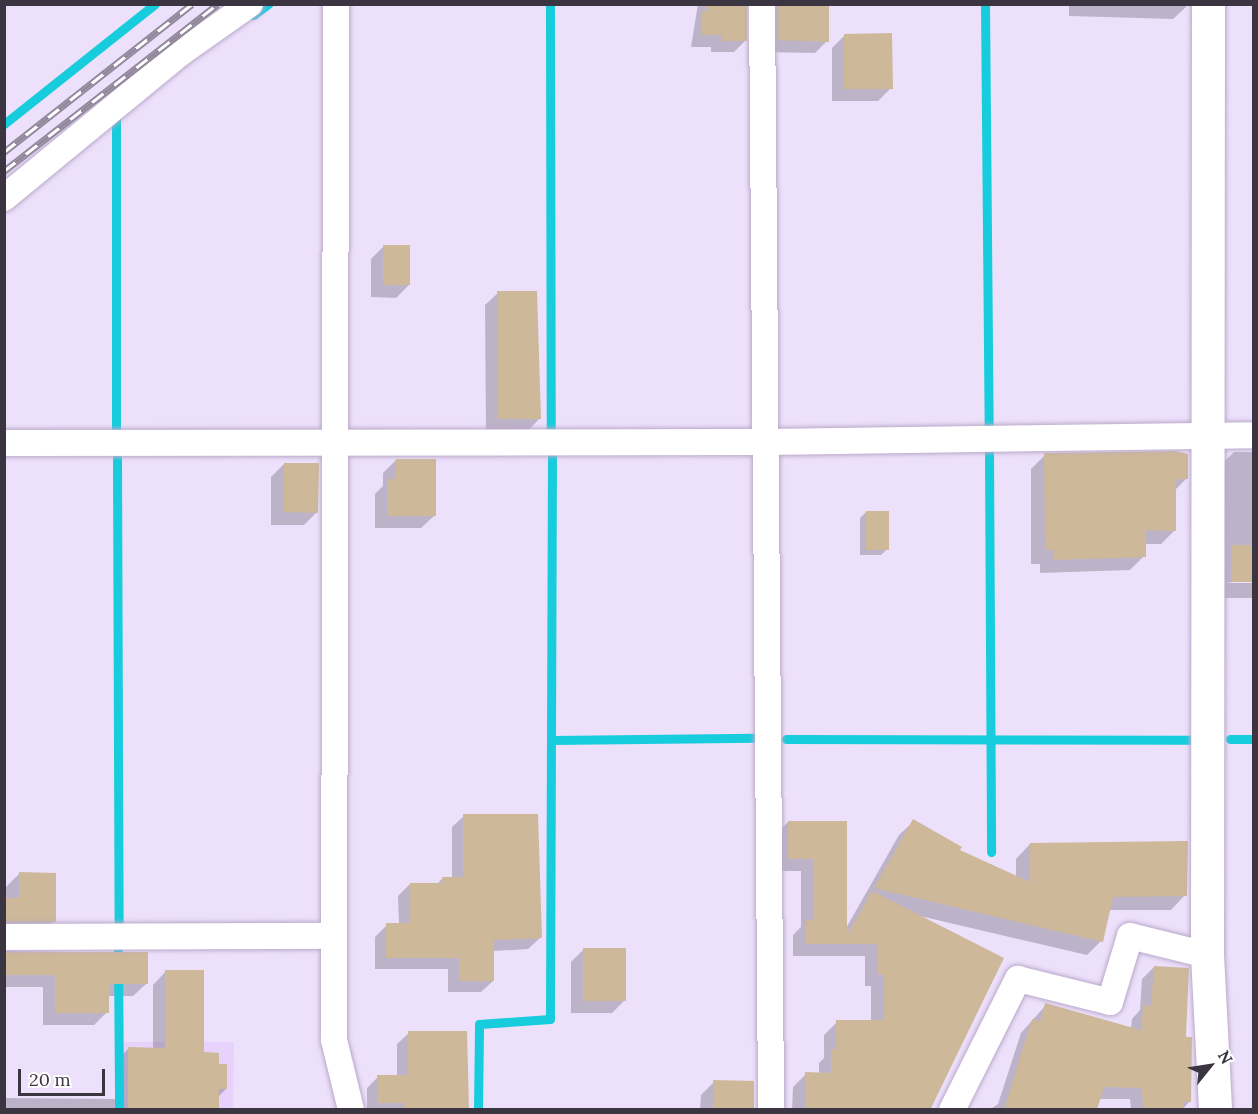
<!DOCTYPE html>
<html>
<head>
<meta charset="utf-8">
<style>
	body { margin:0 }
	#map { position:relative; width:1258px; height:1114px; overflow:hidden; background:#ede0fb; font-family:Lora,serif }
	div>[style] { position:absolute }
	.built>* { inset:0; background:#e7d2fb }
	.shadow>* { inset:0; background:#0003 }
	.stream>* { height:9px; margin:-4.5px; padding:0 4.5px; transform-origin:4.5px; border-radius:4.5px; background:#17ccdc }
	.building>* { inset:0; background:#cdb899 }
	.roads { filter:drop-shadow(0 0 2px #baa9ca) drop-shadow(0 0 2px #baa9ca) }
	.street>* { height:26px; margin:-13px; padding:0 13px; transform-origin:13px; border-radius:13px; background:#fff }
	.secondary>* { height:33px; margin:-16.5px; padding:0 16.5px; transform-origin:16.5px; border-radius:16.5px; background:#fff }
	.rail>* { height:7px; margin-top:-3.5px; transform-origin:0; background:repeating-linear-gradient(90deg,#fff 0 14px,#91889b 0 28px); box-sizing:border-box; border-block:2px solid #91889b }
	span { translate:-50% -50%; white-space:nowrap; text-align:center; line-height:1.15; -webkit-text-stroke:5px #fff; paint-order:stroke }
	.frame { position:absolute; inset:0; border:6px solid #3b3441; pointer-events:none }
	.north { position:absolute; left:1180px; top:1036px; width:60px; height:60px; -webkit-text-stroke:4px #fff; paint-order:stroke; rotate:60deg; font-size:16px; font-weight:700; line-height:24px; text-align:center; color:#3b3441 }
	.north::after { content:''; display:block; margin:auto; width:21px; height:27px; background:#3b3441; clip-path:polygon(50% 0,100% 100%,50% 72%,0 100%) }
	.scale { position:absolute; left:18px; top:1069px; width:87px; height:27px; box-sizing:border-box; border:3px solid #3b3441; border-top:0; padding-left:8px; font-size:18px; line-height:21px; white-space:nowrap; color:#3b3441; -webkit-text-stroke:4px #fff; paint-order:stroke }
</style>
</head>
<body>
<div id="map">
	<div class="built">
		<div style="clip-path:polygon(124px 1042px,234px 1042px,233px 1109px,124px 1110px)"></div>
	</div>
	<div class="shadow">
		<div style="clip-path:polygon(698px 4px,747px 4px,746px 40px,734px 52px,711px 52px,711px 47px,691px 47px)"></div>
		<div style="clip-path:polygon(756px 4px,827px 4px,827px 41px,815px 53px,766px 52px)"></div>
		<div style="clip-path:polygon(1069px 4px,1186px 4px,1186px 7px,1173px 19px,1069px 16px)"></div>
		<div style="clip-path:polygon(845px 35px,891px 88px,878px 101px,832px 101px,832px 48px)"></div>
		<div style="clip-path:polygon(384px 246px,409px 285px,396px 298px,371px 297px,371px 259px)"></div>
		<div style="clip-path:polygon(498px 293px,539px 419px,527px 432px,486px 431px,485px 305px)"></div>
		<div style="clip-path:polygon(1234px 452px,1254px 452px,1254px 580px,1224px 583px,1254px 583px,1254px 598px,1215px 598px,1217px 469px)"></div>
		<div style="clip-path:polygon(1045px 455px,1187px 478px,1175px 490px,1175px 530px,1161px 544px,1144px 544px,1144px 556px,1130px 570px,1040px 573px,1040px 564px,1031px 564px,1031px 469px)"></div>
		<div style="clip-path:polygon(396px 460px,434px 516px,421px 528px,375px 528px,375px 494px,383px 486px,383px 473px)"></div>
		<div style="clip-path:polygon(284px 464px,317px 512px,304px 525px,271px 525px,271px 477px)"></div>
		<div style="clip-path:polygon(866px 512px,887px 549px,881px 555px,860px 555px,860px 518px)"></div>
		<div style="clip-path:polygon(464px 816px,540px 938px,528px 949px,493px 951px,493px 981px,481px 992px,448px 992px,448px 969px,375px 969px,375px 937px,387px 925px,399px 925px,398px 896px,410px 884px,437px 884px,443px 878px,452px 878px,452px 827px)"></div>
		<div style="clip-path:polygon(914px 821px,958px 851px,1016px 877px,1016px 859px,1030px 844px,1185px 895px,1171px 910px,1109px 910px,1101px 941px,1087px 955px,920px 916px,1002px 959px,930px 1110px,792px 1110px,793px 1087px,806px 1074px,819px 1074px,819px 1063px,824px 1058px,824px 1035px,837px 1022px,871px 1022px,871px 986px,865px 986px,865px 956px,793px 956px,793px 935px,801px 927px,801px 871px,775px 871px,775px 835px,788px 822px,845px 822px,845px 930px,899px 835px)"></div>
		<div style="clip-path:polygon(19px 874px,54px 921px,41px 934px,4px 936px,6px 887px)"></div>
		<div style="clip-path:polygon(584px 949px,625px 1000px,612px 1013px,571px 1013px,571px 962px)"></div>
		<div style="clip-path:polygon(4px 951px,147px 953px,147px 983px,133px 996px,107px 996px,107px 1012px,94px 1025px,43px 1025px,43px 987px,5px 987px,5px 1098px,115px 1099px,115px 1062px,128px 1049px,153px 1049px,153px 985px,166px 971px,203px 1054px,218px 1066px,226px 1089px,218px 1097px,218px 1110px,4px 1110px)"></div>
		<div style="clip-path:polygon(1154px 967px,1185px 1038px,1190px 1101px,1182px 1110px,1131px 1110px,1130px 1099px,1099px 1099px,1096px 1110px,989px 1110px,998px 1104px,1021px 1033px,1046px 1005px,1131px 1028px,1132px 1019px,1140px 1010px,1142px 979px)"></div>
		<div style="clip-path:polygon(409px 1033px,468px 1110px,367px 1110px,367px 1088px,378px 1077px,397px 1077px,397px 1044px)"></div>
		<div style="clip-path:polygon(714px 1082px,753px 1110px,700px 1110px,701px 1095px)"></div>
	</div>
	<div class="stream">
		<div style="left:550px;top:4px;width:426px;rotate:89.9deg"></div>
		<div style="left:985px;top:4px;width:423px;rotate:89.5deg"></div>
		<div style="left:253px;top:15px;width:19px;rotate:-36deg"></div>
		<div style="left:116px;top:116px;width:317px;rotate:90deg"></div>
		<div style="left:4px;top:124px;width:193px;rotate:-38.5deg"></div>
		<div style="left:989px;top:451px;width:401px;rotate:89.7deg"></div>
		<div style="left:117px;top:458px;width:470px;rotate:89.8deg"></div>
		<div style="left:786px;top:739px;width:404px;rotate:0.1deg"></div>
		<div style="left:1230px;top:739px;width:24px"></div>
		<div style="left:551px;top:740px;width:287px;rotate:-89.8deg"></div>
		<div style="left:118px;top:951px;width:159px;rotate:89.6deg"></div>
		<div style="left:478px;top:1110px;width:86px;rotate:-89.3deg"></div>
		<div style="left:479px;top:1024px;width:71px;rotate:-4deg"></div>
		<div style="left:550px;top:1019px;width:279px;rotate:-89.8deg"></div>
		<div style="left:551px;top:740px;width:206px;rotate:-0.6deg"></div>
	</div>
	<div class="building">
		<div style="clip-path:polygon(706px 4px,747px 4px,747px 41px,722px 41px,722px 35px,702px 35px,702px 11px,707px 11px)"></div>
		<div style="clip-path:polygon(777px 4px,829px 4px,829px 42px,777px 40px)"></div>
		<div style="clip-path:polygon(892px 33px,893px 89px,844px 89px,844px 34px)"></div>
		<div style="clip-path:polygon(383px 245px,410px 245px,410px 285px,383px 285px)"></div>
		<div style="clip-path:polygon(497px 291px,537px 291px,541px 419px,498px 419px)"></div>
		<div style="clip-path:polygon(1176px 451px,1188px 454px,1188px 479px,1176px 479px,1176px 531px,1146px 530px,1146px 557px,1053px 560px,1053px 550px,1045px 550px,1044px 453px)"></div>
		<div style="clip-path:polygon(396px 459px,436px 459px,436px 516px,387px 516px,387px 479px,395px 479px)"></div>
		<div style="clip-path:polygon(284px 463px,319px 463px,318px 513px,283px 512px)"></div>
		<div style="clip-path:polygon(866px 511px,889px 511px,889px 550px,866px 550px)"></div>
		<div style="clip-path:polygon(1231px 545px,1254px 545px,1254px 582px,1231px 582px)"></div>
		<div style="clip-path:polygon(463px 814px,538px 814px,542px 938px,494px 940px,494px 981px,459px 981px,459px 958px,386px 958px,386px 923px,410px 923px,410px 883px,443px 883px,442px 877px,463px 877px)"></div>
		<div style="clip-path:polygon(913px 819px,962px 847px,960px 850px,1030px 882px,1030px 843px,1188px 841px,1187px 896px,1113px 897px,1103px 942px,874px 888px)"></div>
		<div style="clip-path:polygon(788px 821px,847px 821px,847px 935px,872px 891px,1004px 958px,930px 1110px,805px 1110px,805px 1072px,831px 1073px,831px 1049px,836px 1049px,836px 1020px,883px 1020px,884px 974px,878px 974px,877px 944px,806px 944px,806px 920px,814px 920px,813px 859px,788px 859px)"></div>
		<div style="clip-path:polygon(19px 872px,56px 873px,56px 922px,4px 922px,4px 898px,19px 898px)"></div>
		<div style="clip-path:polygon(583px 948px,626px 948px,626px 1001px,583px 1001px)"></div>
		<div style="clip-path:polygon(4px 952px,148px 952px,148px 984px,109px 984px,109px 1013px,55px 1013px,55px 975px,4px 975px)"></div>
		<div style="clip-path:polygon(1154px 966px,1189px 968px,1186px 1037px,1192px 1037px,1191px 1102px,1184px 1102px,1184px 1110px,1143px 1110px,1142px 1088px,1104px 1087px,1097px 1110px,1004px 1110px,1032px 1019px,1040px 1022px,1045px 1003px,1141px 1030px,1143px 1005px,1151px 1006px)"></div>
		<div style="clip-path:polygon(165px 970px,204px 970px,204px 1052px,219px 1053px,219px 1064px,227px 1064px,227px 1089px,219px 1089px,219px 1110px,128px 1110px,128px 1047px,165px 1048px)"></div>
		<div style="clip-path:polygon(408px 1031px,467px 1031px,469px 1110px,404px 1110px,404px 1103px,377px 1103px,377px 1075px,408px 1075px)"></div>
		<div style="clip-path:polygon(713px 1080px,754px 1081px,754px 1110px,713px 1110px)"></div>
	</div>
	<div class="roads">
		<div class="street">
			<div style="left:336px;top:4px;width:1036px;rotate:90.11deg"></div>
			<div style="left:334px;top:1040px;width:72px;rotate:76.3deg"></div>
			<div style="left:762px;top:4px;width:1106px;rotate:89.53deg"></div>
			<div style="left:4px;top:198px;width:230px;rotate:-39.4deg"></div>
			<div style="left:182px;top:52px;width:83px;rotate:-35.2deg"></div>
			<div style="left:4px;top:443px;width:764px;rotate:-0.07deg"></div>
			<div style="left:768px;top:442px;width:486px;rotate:-0.8deg"></div>
			<div style="left:4px;top:937px;width:330px;rotate:-0.2deg"></div>
			<div style="left:952px;top:1110px;width:147px;rotate:-63.3deg"></div>
			<div style="left:1018px;top:979px;width:95px;rotate:14deg"></div>
			<div style="left:1110px;top:1002px;width:69px;rotate:-73.1deg"></div>
			<div style="left:1130px;top:936px;width:79px;rotate:13.9deg"></div>
		</div>
		<div class="secondary">
			<div style="left:1208px;top:4px;width:951px;rotate:90.06deg"></div>
			<div style="left:1207px;top:955px;width:155px;rotate:87deg"></div>
		</div>
	</div>
	<div class="rail">
		<div style="left:4px;top:152px;width:239px;rotate:-38.2deg"></div>
		<div style="left:4px;top:171px;width:271px;rotate:-38deg"></div>
	</div>
	<div class="frame"></div>
	<div class="north">N</div>
	<div class="scale">20 m</div>
</div>
</body>
</html>
